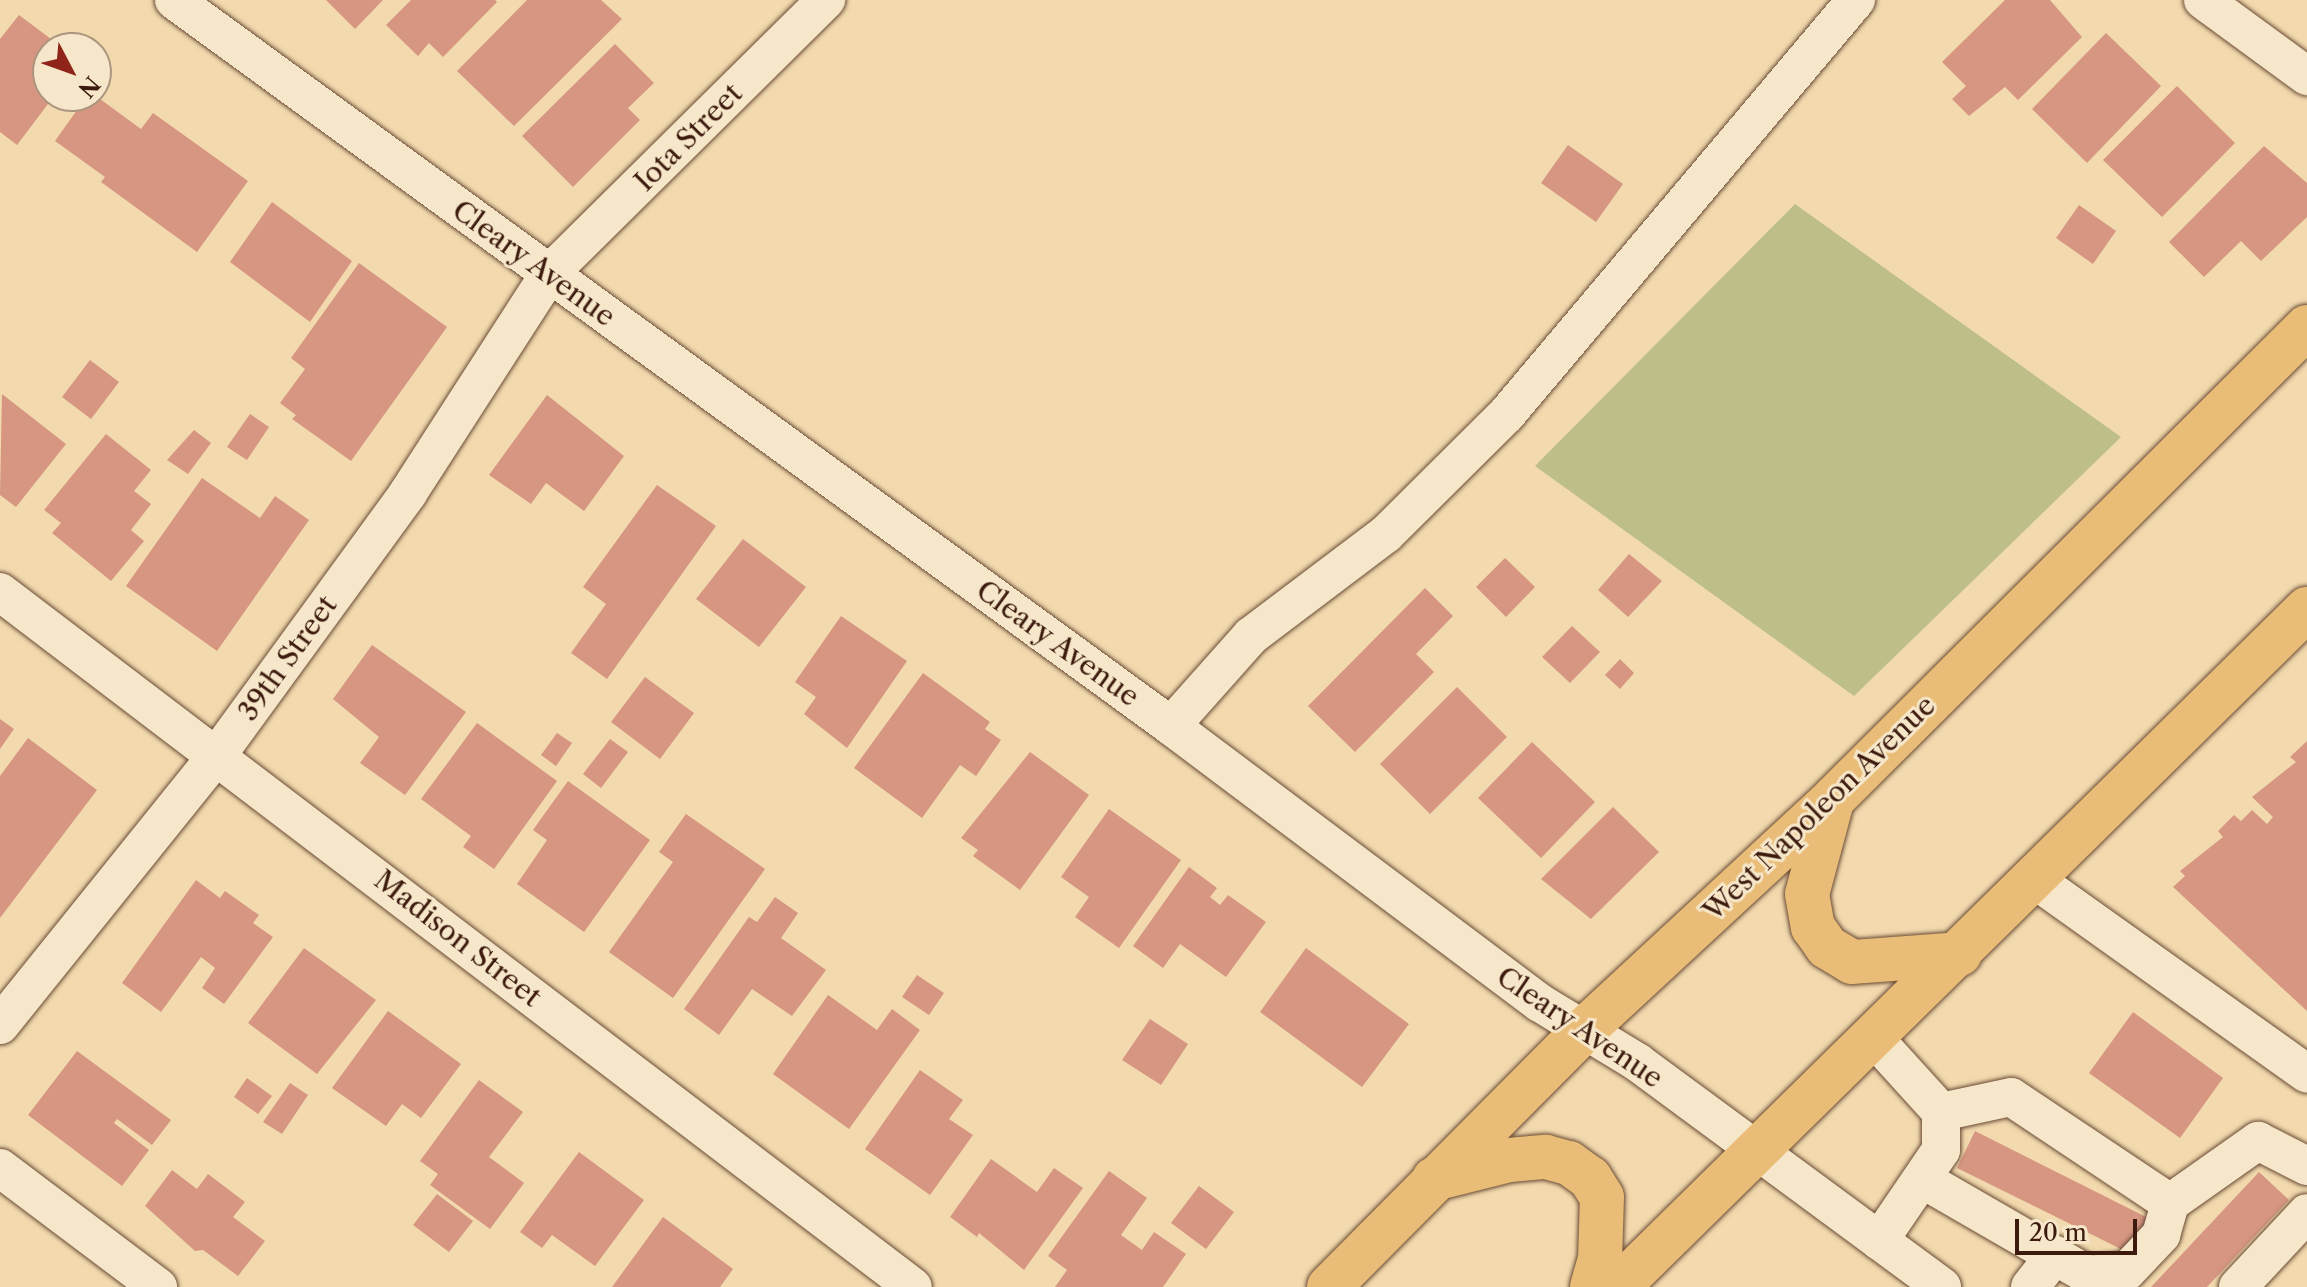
<!DOCTYPE html>
<html>
<head>
<meta charset="utf-8">
<style>
	body { margin:0 }
	#map { position:relative; width:2307px; height:1287px; overflow:hidden; background:#f2daae; font-family:"Libre Caslon Text",serif }
	div>[style] { position:absolute }
	.green>* { inset:0; background:#bebe88 }
	.building>* { inset:0; background:#d69682 }
	.roads { filter:drop-shadow(0 0 2px #6a4b36) drop-shadow(0 0 2px #6a4b36) }
	.minor>* { height:38px; margin:-19px; padding:0 19px; transform-origin:19px; border-radius:19px; background:#f7e7ca }
	.major>* { height:44px; margin:-22px; padding:0 22px; transform-origin:22px; border-radius:22px; background:#e9bd77 }
	span { translate:-50% -50%; white-space:nowrap; text-align:center; line-height:1.15; -webkit-text-stroke:6px #f7e7ca; paint-order:stroke }
	.street-label { font-size:28px; color:#3c1b0e }
	.north { position:absolute; left:32px; top:32px; width:80px; height:80px; box-sizing:border-box; background:#f7e7ca; border:2px solid #ac957f; border-radius:50%; rotate:131deg; font-size:22px; font-weight:700; line-height:32px; text-align:center; color:#3c1b0e }
	.north::after { content:''; display:block; margin:auto; width:28px; height:36px; background:#8f2418; clip-path:polygon(50% 0,100% 100%,50% 72%,0 100%) }
	.scale { position:absolute; left:2015px; top:1219px; width:122px; height:36px; box-sizing:border-box; border:4px solid #3c1b0e; border-top:0; padding-left:10px; font-size:24px; line-height:28px; white-space:nowrap; color:#3c1b0e; -webkit-text-stroke:6px #f7e7ca; paint-order:stroke }
</style>
</head>
<body>
<div id="map">
	<div class="green">
		<div style="clip-path:polygon(1795px 204px,2121px 437px,1854px 696px,1535px 466px)"></div>
	</div>
	<div class="building">
		<div style="clip-path:polygon(326px 0,383px 0,355px 29px)"></div>
		<div style="clip-path:polygon(411px 0,495px 0,497px 2px,443px 57px,429px 43px,418px 56px,386px 25px)"></div>
		<div style="clip-path:polygon(527px 0,601px 0,622px 19px,514px 126px,457px 71px)"></div>
		<div style="clip-path:polygon(2005px 0,2050px 0,2082px 37px,2018px 100px,2005px 87px,1969px 116px,1952px 99px,1966px 86px,1942px 62px)"></div>
		<div style="clip-path:polygon(19px 15px,63px 48px,48px 48px,48px 96px,54px 96px,17px 145px,0 132px,0 39px)"></div>
		<div style="clip-path:polygon(2106px 33px,2161px 86px,2087px 163px,2032px 109px)"></div>
		<div style="clip-path:polygon(615px 44px,654px 83px,628px 108px,640px 120px,573px 187px,522px 136px)"></div>
		<div style="clip-path:polygon(2177px 86px,2235px 143px,2162px 217px,2103px 160px)"></div>
		<div style="clip-path:polygon(87px 96px,96px 96px,141px 129px,153px 113px,248px 181px,197px 252px,101px 182px,105px 177px,55px 141px)"></div>
		<div style="clip-path:polygon(1568px 145px,1623px 184px,1596px 222px,1541px 183px)"></div>
		<div style="clip-path:polygon(2264px 146px,2307px 183px,2307px 217px,2261px 261px,2241px 241px,2204px 277px,2169px 242px)"></div>
		<div style="clip-path:polygon(272px 202px,352px 261px,310px 322px,230px 262px)"></div>
		<div style="clip-path:polygon(2079px 205px,2116px 231px,2093px 264px,2056px 238px)"></div>
		<div style="clip-path:polygon(359px 263px,447px 327px,351px 461px,292px 419px,296px 415px,280px 403px,305px 369px,291px 358px)"></div>
		<div style="clip-path:polygon(90px 360px,119px 382px,91px 419px,62px 397px)"></div>
		<div style="clip-path:polygon(2px 394px,66px 444px,16px 507px,0 495px)"></div>
		<div style="clip-path:polygon(547px 395px,624px 456px,584px 511px,546px 483px,531px 504px,489px 475px)"></div>
		<div style="clip-path:polygon(250px 414px,269px 427px,247px 460px,227px 447px)"></div>
		<div style="clip-path:polygon(194px 430px,211px 443px,188px 474px,167px 460px)"></div>
		<div style="clip-path:polygon(106px 434px,151px 470px,134px 491px,151px 504px,131px 530px,144px 541px,111px 581px,52px 533px,61px 523px,44px 510px)"></div>
		<div style="clip-path:polygon(202px 478px,260px 518px,275px 496px,309px 520px,217px 651px,126px 586px)"></div>
		<div style="clip-path:polygon(657px 485px,716px 526px,607px 679px,571px 653px,606px 604px,583px 587px)"></div>
		<div style="clip-path:polygon(743px 539px,806px 587px,759px 647px,696px 599px)"></div>
		<div style="clip-path:polygon(1629px 554px,1662px 581px,1628px 617px,1598px 590px)"></div>
		<div style="clip-path:polygon(1505px 558px,1535px 587px,1506px 617px,1476px 587px)"></div>
		<div style="clip-path:polygon(1425px 588px,1453px 616px,1416px 654px,1434px 672px,1355px 752px,1308px 706px)"></div>
		<div style="clip-path:polygon(841px 616px,907px 661px,847px 748px,804px 714px,816px 697px,795px 682px)"></div>
		<div style="clip-path:polygon(1572px 626px,1600px 652px,1570px 683px,1542px 657px)"></div>
		<div style="clip-path:polygon(372px 645px,466px 712px,405px 795px,360px 763px,379px 737px,333px 699px)"></div>
		<div style="clip-path:polygon(1620px 659px,1634px 673px,1620px 689px,1605px 675px)"></div>
		<div style="clip-path:polygon(923px 673px,990px 722px,985px 729px,1001px 740px,976px 776px,960px 765px,922px 818px,854px 768px)"></div>
		<div style="clip-path:polygon(645px 677px,694px 713px,660px 759px,611px 722px)"></div>
		<div style="clip-path:polygon(1457px 687px,1507px 737px,1430px 814px,1380px 764px)"></div>
		<div style="clip-path:polygon(0 719px,14px 729px,0 749px)"></div>
		<div style="clip-path:polygon(477px 723px,557px 781px,494px 869px,463px 847px,471px 836px,421px 799px)"></div>
		<div style="clip-path:polygon(557px 733px,572px 743px,556px 766px,541px 755px)"></div>
		<div style="clip-path:polygon(28px 738px,97px 790px,0 918px,0 776px)"></div>
		<div style="clip-path:polygon(610px 739px,628px 752px,601px 788px,583px 774px)"></div>
		<div style="clip-path:polygon(2307px 741px,2307px 1011px,2173px 887px,2185px 876px,2180px 871px,2223px 837px,2218px 831px,2234px 815px,2241px 821px,2252px 810px,2267px 824px,2273px 817px,2252px 797px,2296px 762px,2290px 757px)"></div>
		<div style="clip-path:polygon(1532px 742px,1595px 802px,1541px 858px,1478px 798px)"></div>
		<div style="clip-path:polygon(1030px 752px,1089px 795px,1020px 890px,973px 856px,978px 850px,961px 838px)"></div>
		<div style="clip-path:polygon(568px 781px,650px 840px,584px 932px,517px 884px,547px 840px,533px 830px)"></div>
		<div style="clip-path:polygon(1613px 807px,1659px 852px,1591px 919px,1541px 879px)"></div>
		<div style="clip-path:polygon(1109px 809px,1181px 860px,1119px 948px,1075px 917px,1089px 897px,1061px 877px)"></div>
		<div style="clip-path:polygon(686px 814px,765px 869px,673px 998px,609px 952px,673px 862px,659px 852px)"></div>
		<div style="clip-path:polygon(1189px 867px,1217px 888px,1210px 897px,1220px 905px,1228px 895px,1266px 922px,1226px 977px,1180px 944px,1163px 968px,1133px 946px)"></div>
		<div style="clip-path:polygon(196px 880px,220px 898px,225px 891px,259px 915px,253px 923px,273px 937px,224px 1004px,202px 988px,215px 968px,201px 957px,161px 1012px,122px 983px)"></div>
		<div style="clip-path:polygon(775px 897px,798px 913px,781px 938px,826px 970px,792px 1016px,752px 989px,719px 1035px,684px 1009px,749px 917px,757px 922px)"></div>
		<div style="clip-path:polygon(304px 948px,376px 1000px,317px 1074px,248px 1023px)"></div>
		<div style="clip-path:polygon(1306px 948px,1409px 1024px,1362px 1087px,1260px 1012px)"></div>
		<div style="clip-path:polygon(917px 975px,944px 993px,929px 1015px,902px 997px)"></div>
		<div style="clip-path:polygon(828px 995px,877px 1030px,892px 1009px,920px 1030px,849px 1129px,773px 1074px)"></div>
		<div style="clip-path:polygon(388px 1011px,461px 1064px,421px 1118px,402px 1104px,386px 1126px,332px 1088px)"></div>
		<div style="clip-path:polygon(2133px 1012px,2223px 1078px,2180px 1138px,2089px 1073px)"></div>
		<div style="clip-path:polygon(1150px 1019px,1188px 1044px,1161px 1085px,1122px 1060px)"></div>
		<div style="clip-path:polygon(77px 1051px,171px 1120px,152px 1145px,117px 1119px,114px 1123px,149px 1150px,122px 1186px,28px 1115px)"></div>
		<div style="clip-path:polygon(920px 1070px,963px 1100px,949px 1119px,973px 1135px,930px 1195px,865px 1149px)"></div>
		<div style="clip-path:polygon(247px 1078px,272px 1096px,258px 1114px,234px 1097px)"></div>
		<div style="clip-path:polygon(479px 1080px,523px 1112px,489px 1157px,524px 1183px,490px 1229px,430px 1185px,438px 1174px,420px 1161px)"></div>
		<div style="clip-path:polygon(290px 1083px,308px 1095px,282px 1134px,263px 1122px)"></div>
		<div style="clip-path:polygon(1975px 1131px,2148px 1218px,2129px 1253px,1957px 1168px)"></div>
		<div style="clip-path:polygon(579px 1152px,644px 1200px,595px 1266px,552px 1235px,542px 1248px,520px 1232px)"></div>
		<div style="clip-path:polygon(991px 1159px,1037px 1192px,1054px 1168px,1083px 1188px,1024px 1270px,979px 1233px,977px 1237px,950px 1217px)"></div>
		<div style="clip-path:polygon(172px 1170px,197px 1189px,208px 1174px,245px 1202px,233px 1217px,265px 1241px,238px 1276px,203px 1250px,195px 1251px,145px 1206px)"></div>
		<div style="clip-path:polygon(1109px 1171px,1147px 1198px,1121px 1235px,1142px 1250px,1154px 1232px,1186px 1254px,1163px 1287px,1055px 1287px,1067px 1270px,1048px 1256px)"></div>
		<div style="clip-path:polygon(2259px 1172px,2289px 1200px,2207px 1287px,2151px 1287px)"></div>
		<div style="clip-path:polygon(1199px 1186px,1234px 1212px,1206px 1249px,1171px 1223px)"></div>
		<div style="clip-path:polygon(437px 1194px,473px 1221px,449px 1252px,413px 1225px)"></div>
		<div style="clip-path:polygon(663px 1217px,733px 1269px,720px 1287px,612px 1287px)"></div>
	</div>
	<div class="roads">
		<div class="minor">
			<div style="left:174px;top:0;width:1233px;rotate:36.06deg"></div>
			<div style="left:1171px;top:726px;width:461px;rotate:36.9deg"></div>
			<div style="left:1540px;top:1003px;width:114px;rotate:31.3deg"></div>
			<div style="left:1637px;top:1062px;width:379px;rotate:36.4deg"></div>
			<div style="left:2203px;top:0;width:129px;rotate:36.2deg"></div>
			<div style="left:0;top:592px;width:1147px;rotate:37.28deg"></div>
			<div style="left:1171px;top:726px;width:120px;rotate:-48.4deg"></div>
			<div style="left:1251px;top:636px;width:169px;rotate:-37.1deg"></div>
			<div style="left:1386px;top:534px;width:169px;rotate:-44.8deg"></div>
			<div style="left:1506px;top:415px;width:543px;rotate:-49.86deg"></div>
			<div style="left:2034px;top:879px;width:335px;rotate:35.5deg"></div>
			<div style="left:0;top:1025px;width:348px;rotate:-51.2deg"></div>
			<div style="left:218px;top:754px;width:323px;rotate:-53.9deg"></div>
			<div style="left:408px;top:493px;width:260px;rotate:-57.2deg"></div>
			<div style="left:549px;top:274px;width:390px;rotate:-44.7deg"></div>
			<div style="left:1874px;top:1038px;width:100px;rotate:47.8deg"></div>
			<div style="left:1941px;top:1112px;width:38px;rotate:90deg"></div>
			<div style="left:1941px;top:1150px;width:110px;rotate:124.3deg"></div>
			<div style="left:0;top:1168px;width:198px;rotate:37deg"></div>
			<div style="left:1922px;top:1179px;width:192px;rotate:30deg"></div>
			<div style="left:2088px;top:1275px;width:39px;rotate:-6deg"></div>
			<div style="left:2127px;top:1271px;width:50px;rotate:-46.6deg"></div>
			<div style="left:2161px;top:1235px;width:33px;rotate:-74deg"></div>
			<div style="left:2170px;top:1203px;width:191px;rotate:-146.3deg"></div>
			<div style="left:2011px;top:1097px;width:72px;rotate:167.9deg"></div>
			<div style="left:2170px;top:1203px;width:108px;rotate:-35.2deg"></div>
			<div style="left:2258px;top:1141px;width:55px;rotate:27deg"></div>
			<div style="left:2030px;top:1287px;width:41px;rotate:-52deg"></div>
			<div style="left:2238px;top:1287px;width:101px;rotate:-47deg"></div>
		</div>
		<div class="major">
			<div style="left:1832px;top:801px;width:96px;rotate:105deg"></div>
			<div style="left:1807px;top:894px;width:34px;rotate:80deg"></div>
			<div style="left:1813px;top:927px;width:24px;rotate:55deg"></div>
			<div style="left:1827px;top:947px;width:29px;rotate:31deg"></div>
			<div style="left:1852px;top:962px;width:108px;rotate:-4.2deg"></div>
			<div style="left:1434px;top:1179px;width:77px;rotate:-14.2deg"></div>
			<div style="left:1509px;top:1160px;width:37px;rotate:-5deg"></div>
			<div style="left:1546px;top:1157px;width:24px;rotate:15deg"></div>
			<div style="left:1569px;top:1163px;width:26px;rotate:36deg"></div>
			<div style="left:1590px;top:1178px;width:22px;rotate:58deg"></div>
			<div style="left:1602px;top:1197px;width:62px;rotate:91.8deg"></div>
			<div style="left:1600px;top:1259px;width:29px;rotate:106deg"></div>
			<div style="left:1329px;top:1287px;width:363px;rotate:-45.2deg"></div>
			<div style="left:1585px;top:1029px;width:338px;rotate:-42.8deg"></div>
			<div style="left:1833px;top:799px;width:669px;rotate:-44.88deg"></div>
			<div style="left:1618px;top:1287px;width:967px;rotate:-44.54deg"></div>
		</div>
	</div>
	<div class="street-label">
		<span style="left:688px;top:137px;rotate:-45deg">Iota Street</span>
		<span style="left:534px;top:263px;rotate:36deg">Cleary Avenue</span>
		<span style="left:1058px;top:643px;rotate:36deg">Cleary Avenue</span>
		<span style="left:287px;top:658px;rotate:-54deg">39th Street</span>
		<span style="left:1819px;top:808px;rotate:-44deg">West Napoleon Avenue</span>
		<span style="left:458px;top:938px;rotate:38deg">Madison Street</span>
		<span style="left:1580px;top:1027px;rotate:34deg">Cleary Avenue</span>
	</div>
	<div class="north">N</div>
	<div class="scale">20 m</div>
</div>
</body>
</html>
